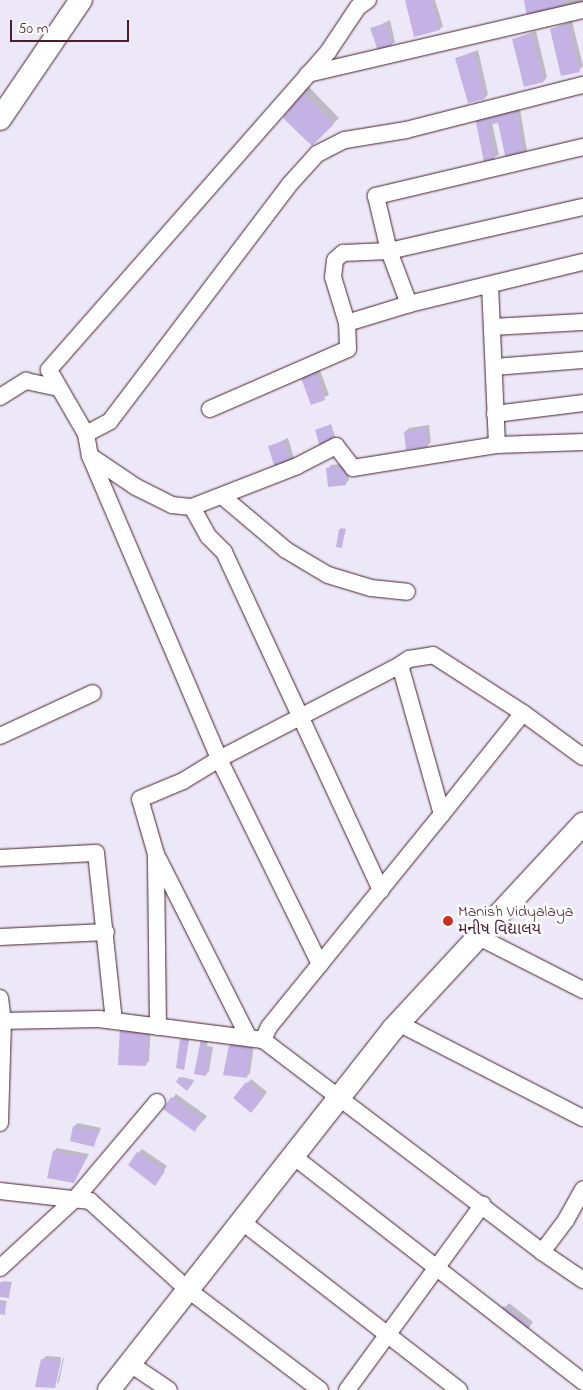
<!DOCTYPE html>
<html>
<head>
<meta charset="utf-8">
<style>
	body { margin:0 }
	#map { position:relative; width:583px; height:1390px; overflow:hidden; background:#ede8f7; font-family:"Indie Flower","Noto Sans Gujarati",sans-serif }
	div>[style] { position:absolute }
	.shadow>* { inset:0; background:#0003 }
	.building>* { inset:0; background:#c3b2e3 }
	.roads { filter:drop-shadow(0 0 1px #4a1f2b) drop-shadow(0 0 1px #4a1f2b) }
	.minor>* { height:16px; margin:-8px; padding:0 8px; transform-origin:8px; border-radius:8px; background:#fff }
	.secondary>* { height:22px; margin:-11px; padding:0 11px; transform-origin:11px; border-radius:11px; background:#fff }
	.dots>* { width:14px; height:14px; translate:-50% -50%; box-sizing:border-box; border:2px solid #fff; border-radius:50% }
	span { translate:-50% -50%; white-space:nowrap; text-align:center; line-height:1.15; -webkit-text-stroke:5px #fff; paint-order:stroke }
	.poi-label { font-size:16px; color:#4a1f2b }
	.left { translate:0 -50%; text-align:left }
	.scale { position:absolute; left:10px; top:20px; width:119px; height:22px; box-sizing:border-box; border:2px solid #4a1f2b; border-top:0; padding-left:6px; font-size:15px; line-height:18px; white-space:nowrap; color:#4a1f2b; -webkit-text-stroke:4px #fff; paint-order:stroke }
</style>
</head>
<body>
<div id="map">
	<div class="shadow">
		<div style="clip-path:polygon(406px 0,435px 0,443px 26px,440px 29px)"></div>
		<div style="clip-path:polygon(525px 0,583px 0,583px 5px,565px 8px)"></div>
		<div style="clip-path:polygon(390px 20px,395px 42px,391px 45px,372px 29px)"></div>
		<div style="clip-path:polygon(572px 21px,583px 66px,579px 70px,551px 29px)"></div>
		<div style="clip-path:polygon(536px 31px,547px 77px,544px 81px,513px 39px)"></div>
		<div style="clip-path:polygon(478px 50px,488px 94px,485px 98px,456px 58px)"></div>
		<div style="clip-path:polygon(308px 86px,339px 118px,312px 145px,285px 117px)"></div>
		<div style="clip-path:polygon(520px 109px,527px 151px,523px 154px,498px 122px,492px 123px,499px 155px,485px 161px,476px 118px)"></div>
		<div style="clip-path:polygon(320px 370px,329px 395px,311px 404px,306px 374px)"></div>
		<div style="clip-path:polygon(331px 424px,336px 439px,335px 440px,316px 430px)"></div>
		<div style="clip-path:polygon(429px 425px,431px 442px,427px 446px,405px 432px,409px 428px)"></div>
		<div style="clip-path:polygon(288px 438px,294px 458px,291px 461px,269px 447px)"></div>
		<div style="clip-path:polygon(348px 463px,349px 480px,345px 484px,328px 469px,331px 465px)"></div>
		<div style="clip-path:polygon(341px 528px,346px 529px,341px 547px,340px 529px)"></div>
		<div style="clip-path:polygon(151px 1025px,149px 1061px,145px 1065px,119px 1063px)"></div>
		<div style="clip-path:polygon(209px 1037px,207px 1046px,213px 1047px,209px 1071px,205px 1075px,202px 1040px)"></div>
		<div style="clip-path:polygon(183px 1038px,189px 1039px,184px 1068px,181px 1040px)"></div>
		<div style="clip-path:polygon(234px 1042px,254px 1044px,250px 1073px,246px 1077px,230px 1046px)"></div>
		<div style="clip-path:polygon(182px 1077px,194px 1080px,189px 1088px,180px 1078px)"></div>
		<div style="clip-path:polygon(251px 1079px,267px 1092px,255px 1108px,235px 1098px)"></div>
		<div style="clip-path:polygon(176px 1094px,207px 1116px,195px 1130px,164px 1109px)"></div>
		<div style="clip-path:polygon(78px 1123px,101px 1128px,94px 1145px,74px 1126px)"></div>
		<div style="clip-path:polygon(57px 1148px,89px 1154px,73px 1182px,54px 1151px)"></div>
		<div style="clip-path:polygon(142px 1149px,167px 1166px,155px 1184px,138px 1153px)"></div>
		<div style="clip-path:polygon(3px 1281px,12px 1282px,8px 1297px,0 1296px)"></div>
		<div style="clip-path:polygon(0 1300px,7px 1301px,4px 1313px,0 1313px)"></div>
		<div style="clip-path:polygon(509px 1303px,533px 1322px,527px 1330px,499px 1314px)"></div>
		<div style="clip-path:polygon(46px 1356px,61px 1357px,55px 1386px,42px 1360px)"></div>
		<div style="clip-path:polygon(64px 1358px,59px 1382px,57px 1384px,63px 1358px)"></div>
	</div>
	<div class="building">
		<div style="clip-path:polygon(405px 0,431px 0,440px 30px,414px 37px)"></div>
		<div style="clip-path:polygon(524px 0,564px 0,566px 9px,527px 17px)"></div>
		<div style="clip-path:polygon(386px 23px,392px 47px,378px 51px,370px 28px)"></div>
		<div style="clip-path:polygon(568px 24px,580px 72px,561px 76px,550px 29px)"></div>
		<div style="clip-path:polygon(532px 34px,544px 82px,524px 87px,512px 39px)"></div>
		<div style="clip-path:polygon(474px 53px,485px 99px,468px 103px,455px 58px)"></div>
		<div style="clip-path:polygon(301px 91px,334px 124px,312px 146px,283px 118px)"></div>
		<div style="clip-path:polygon(517px 112px,524px 156px,506px 160px,498px 123px,488px 125px,495px 160px,484px 162px,475px 118px)"></div>
		<div style="clip-path:polygon(316px 372px,325px 400px,311px 405px,301px 378px)"></div>
		<div style="clip-path:polygon(330px 425px,335px 442px,320px 447px,315px 430px)"></div>
		<div style="clip-path:polygon(425px 428px,428px 447px,406px 450px,404px 432px)"></div>
		<div style="clip-path:polygon(284px 441px,291px 463px,275px 468px,268px 446px)"></div>
		<div style="clip-path:polygon(344px 466px,346px 485px,328px 487px,326px 468px)"></div>
		<div style="clip-path:polygon(339px 529px,345px 530px,342px 548px,336px 547px)"></div>
		<div style="clip-path:polygon(120px 1027px,148px 1029px,146px 1066px,118px 1065px)"></div>
		<div style="clip-path:polygon(180px 1039px,189px 1040px,184px 1070px,176px 1068px)"></div>
		<div style="clip-path:polygon(201px 1039px,206px 1040px,204px 1049px,210px 1050px,206px 1076px,194px 1074px)"></div>
		<div style="clip-path:polygon(229px 1045px,251px 1048px,247px 1078px,223px 1075px)"></div>
		<div style="clip-path:polygon(179px 1077px,194px 1081px,187px 1091px,176px 1082px)"></div>
		<div style="clip-path:polygon(246px 1082px,264px 1096px,251px 1113px,233px 1098px)"></div>
		<div style="clip-path:polygon(171px 1097px,205px 1120px,200px 1121px,195px 1132px,163px 1109px)"></div>
		<div style="clip-path:polygon(73px 1126px,98px 1132px,94px 1147px,70px 1141px)"></div>
		<div style="clip-path:polygon(53px 1151px,87px 1157px,74px 1183px,47px 1178px)"></div>
		<div style="clip-path:polygon(137px 1152px,165px 1171px,155px 1186px,128px 1165px)"></div>
		<div style="clip-path:polygon(0 1282px,11px 1283px,9px 1298px,0 1297px)"></div>
		<div style="clip-path:polygon(0 1301px,6px 1302px,5px 1315px,0 1314px)"></div>
		<div style="clip-path:polygon(504px 1306px,530px 1326px,523px 1335px,497px 1314px)"></div>
		<div style="clip-path:polygon(41px 1359px,61px 1361px,55px 1388px,35px 1387px)"></div>
	</div>
	<div class="roads">
		<div class="minor">
			<div style="left:368px;top:0;width:12px;rotate:145deg"></div>
			<div style="left:358px;top:7px;width:54px;rotate:123.7deg"></div>
			<div style="left:328px;top:52px;width:423px;rotate:131.3deg"></div>
			<div style="left:49px;top:370px;width:74px;rotate:60deg"></div>
			<div style="left:86px;top:434px;width:22px;rotate:80deg"></div>
			<div style="left:90px;top:456px;width:55px;rotate:34deg"></div>
			<div style="left:136px;top:487px;width:40px;rotate:26.6deg"></div>
			<div style="left:172px;top:505px;width:20px;rotate:6deg"></div>
			<div style="left:192px;top:507px;width:113px;rotate:-21.3deg"></div>
			<div style="left:297px;top:466px;width:44px;rotate:-27.1deg"></div>
			<div style="left:336px;top:446px;width:28px;rotate:52deg"></div>
			<div style="left:353px;top:468px;width:146px;rotate:-9.1deg"></div>
			<div style="left:308px;top:74px;width:282px;rotate:-13.1deg"></div>
			<div style="left:583px;top:147px;width:213px;rotate:166.7deg"></div>
			<div style="left:376px;top:196px;width:57px;rotate:76.7deg"></div>
			<div style="left:389px;top:251px;width:199px;rotate:-12.8deg"></div>
			<div style="left:490px;top:285px;width:160px;rotate:87.5deg"></div>
			<div style="left:497px;top:445px;width:86px;rotate:-2deg"></div>
			<div style="left:347px;top:323px;width:65px;rotate:-17deg"></div>
			<div style="left:492px;top:327px;width:91px;rotate:-3.1deg"></div>
			<div style="left:494px;top:367px;width:89px;rotate:-4.5deg"></div>
			<div style="left:0;top:397px;width:31px;rotate:-32deg"></div>
			<div style="left:26px;top:381px;width:33px;rotate:12deg"></div>
			<div style="left:210px;top:409px;width:150px;rotate:-23.5deg"></div>
			<div style="left:348px;top:349px;width:26px;rotate:-92deg"></div>
			<div style="left:347px;top:323px;width:48px;rotate:-106.9deg"></div>
			<div style="left:333px;top:277px;width:17px;rotate:-83deg"></div>
			<div style="left:335px;top:260px;width:11px;rotate:-41deg"></div>
			<div style="left:343px;top:253px;width:46px;rotate:-2.5deg"></div>
			<div style="left:389px;top:251px;width:57px;rotate:69.3deg"></div>
			<div style="left:409px;top:304px;width:179px;rotate:-13.6deg"></div>
			<div style="left:495px;top:414px;width:89px;rotate:-7.1deg"></div>
			<div style="left:86px;top:434px;width:27px;rotate:-28deg"></div>
			<div style="left:110px;top:421px;width:296px;rotate:-52.8deg"></div>
			<div style="left:289px;top:185px;width:42px;rotate:-47.9deg"></div>
			<div style="left:317px;top:154px;width:31px;rotate:-27deg"></div>
			<div style="left:345px;top:140px;width:62px;rotate:-9.3deg"></div>
			<div style="left:406px;top:130px;width:183px;rotate:-14.3deg"></div>
			<div style="left:90px;top:456px;width:329px;rotate:66.9deg"></div>
			<div style="left:219px;top:759px;width:204px;rotate:-27.4deg"></div>
			<div style="left:400px;top:665px;width:155px;rotate:74.3deg"></div>
			<div style="left:442px;top:814px;width:274px;rotate:129.1deg"></div>
			<div style="left:269px;top:1027px;width:14px;rotate:115deg"></div>
			<div style="left:263px;top:1040px;width:350px;rotate:37.2deg"></div>
			<div style="left:542px;top:1252px;width:40px;rotate:-53deg"></div>
			<div style="left:566px;top:1220px;width:35px;rotate:-61deg"></div>
			<div style="left:222px;top:496px;width:84px;rotate:40.2deg"></div>
			<div style="left:286px;top:550px;width:49px;rotate:30.8deg"></div>
			<div style="left:328px;top:575px;width:45px;rotate:16.8deg"></div>
			<div style="left:371px;top:588px;width:36px;rotate:6deg"></div>
			<div style="left:192px;top:507px;width:33px;rotate:61deg"></div>
			<div style="left:208px;top:536px;width:23px;rotate:45deg"></div>
			<div style="left:224px;top:552px;width:373px;rotate:65.1deg"></div>
			<div style="left:400px;top:665px;width:11px;rotate:-34deg"></div>
			<div style="left:409px;top:659px;width:24px;rotate:-9deg"></div>
			<div style="left:433px;top:655px;width:107px;rotate:32.8deg"></div>
			<div style="left:523px;top:713px;width:74px;rotate:36.3deg"></div>
			<div style="left:0;top:736px;width:102px;rotate:-24.8deg"></div>
			<div style="left:442px;top:814px;width:129px;rotate:-51.3deg"></div>
			<div style="left:0;top:858px;width:96px;rotate:-3deg"></div>
			<div style="left:96px;top:853px;width:169px;rotate:83.9deg"></div>
			<div style="left:158px;top:858px;width:202px;rotate:63.2deg"></div>
			<div style="left:0;top:937px;width:106px;rotate:-2.7deg"></div>
			<div style="left:479px;top:937px;width:117px;rotate:27deg"></div>
			<div style="left:0;top:998px;width:23px;rotate:83deg"></div>
			<div style="left:3px;top:1021px;width:102px;rotate:91.7deg"></div>
			<div style="left:0;top:1021px;width:99px;rotate:-1.2deg"></div>
			<div style="left:99px;top:1019px;width:165px;rotate:7.3deg"></div>
			<div style="left:398px;top:1023px;width:208px;rotate:27.2deg"></div>
			<div style="left:158px;top:1027px;width:173px;rotate:-90.7deg"></div>
			<div style="left:156px;top:854px;width:57px;rotate:-106.2deg"></div>
			<div style="left:140px;top:799px;width:47px;rotate:-22.7deg"></div>
			<div style="left:183px;top:781px;width:42px;rotate:-31.4deg"></div>
			<div style="left:219px;top:759px;width:229px;rotate:63.8deg"></div>
			<div style="left:293px;top:1156px;width:368px;rotate:37.9deg"></div>
			<div style="left:0;top:1191px;width:91px;rotate:6.3deg"></div>
			<div style="left:90px;top:1201px;width:131px;rotate:42.2deg"></div>
			<div style="left:187px;top:1289px;width:167px;rotate:37.2deg"></div>
			<div style="left:241px;top:1221px;width:276px;rotate:37.8deg"></div>
			<div style="left:542px;top:1252px;width:50px;rotate:34.3deg"></div>
			<div style="left:0;top:1268px;width:102px;rotate:-42.6deg"></div>
			<div style="left:75px;top:1199px;width:127px;rotate:-49.8deg"></div>
			<div style="left:129px;top:1363px;width:48px;rotate:34deg"></div>
			<div style="left:347px;top:1390px;width:230px;rotate:-53.8deg"></div>
		</div>
		<div class="secondary">
			<div style="left:0;top:119px;width:144px;rotate:-55.8deg"></div>
			<div style="left:109px;top:1390px;width:459px;rotate:-51.8deg"></div>
			<div style="left:393px;top:1029px;width:280px;rotate:-47.2deg"></div>
		</div>
	</div>
	<div class="dots">
		<div style="left:448px;top:921px;background:#c8321e"></div>
	</div>
	<div class="poi-label">
		<span class="left" style="left:458px;top:921px">Manish Vidyalaya<br>મનીષ વિદ્યાલય</span>
	</div>
	<div class="scale">50 m</div>
</div>
</body>
</html>
